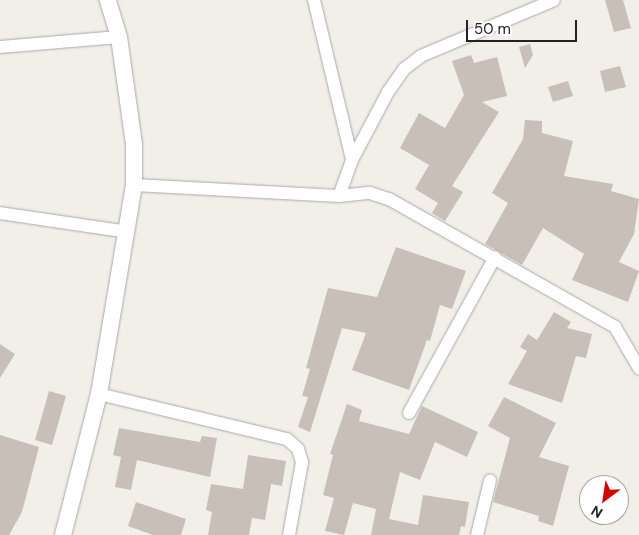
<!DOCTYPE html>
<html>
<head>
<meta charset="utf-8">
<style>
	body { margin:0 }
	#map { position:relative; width:639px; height:535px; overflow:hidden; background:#f2efe9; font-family:"DM Sans",sans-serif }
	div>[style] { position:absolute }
	.building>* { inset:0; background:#c7bfb8 }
	.roads { filter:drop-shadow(0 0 1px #a9a9a9) drop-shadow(0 0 1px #a9a9a9) }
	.minor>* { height:12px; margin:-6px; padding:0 6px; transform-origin:6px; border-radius:6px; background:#fff }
	.tertiary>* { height:16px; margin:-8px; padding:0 8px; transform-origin:8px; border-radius:8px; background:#fff }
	span { translate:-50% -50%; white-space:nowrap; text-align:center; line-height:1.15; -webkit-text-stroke:4.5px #fff; paint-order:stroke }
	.north { position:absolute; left:579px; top:475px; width:50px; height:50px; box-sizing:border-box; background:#fff; border:1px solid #a7a7a7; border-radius:50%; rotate:211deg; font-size:14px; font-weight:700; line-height:20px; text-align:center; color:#222 }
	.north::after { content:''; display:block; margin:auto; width:18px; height:22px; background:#d40000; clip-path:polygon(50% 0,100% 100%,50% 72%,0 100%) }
	.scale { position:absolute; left:466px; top:20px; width:111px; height:22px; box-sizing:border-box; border:2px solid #222; border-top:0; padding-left:6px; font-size:15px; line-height:18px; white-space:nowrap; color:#222; -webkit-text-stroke:4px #fff; paint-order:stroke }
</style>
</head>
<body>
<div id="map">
	<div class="building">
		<div style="clip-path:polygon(605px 0,623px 0,631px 28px,614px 32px)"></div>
		<div style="clip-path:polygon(530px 44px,533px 55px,525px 68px,519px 47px)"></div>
		<div style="clip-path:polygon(471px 55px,474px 63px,497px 57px,507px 96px,482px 102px,499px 112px,452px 186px,463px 192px,445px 221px,432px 213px,438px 203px,415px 189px,429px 165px,400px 148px,419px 113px,445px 128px,464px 95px,452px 61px)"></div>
		<div style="clip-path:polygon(620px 66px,626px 87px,605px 92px,600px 71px)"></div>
		<div style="clip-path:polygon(568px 81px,573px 96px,553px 102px,548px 87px)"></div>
		<div style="clip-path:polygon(525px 120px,542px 121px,542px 133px,573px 141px,564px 176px,613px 184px,611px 191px,639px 199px,634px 234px,619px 262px,639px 271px,628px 302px,572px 280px,584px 254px,543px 228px,522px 265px,485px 244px,508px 203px,492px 193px,523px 139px)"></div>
		<div style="clip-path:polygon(396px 247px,466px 271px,452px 309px,440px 305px,430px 341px,427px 340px,409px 390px,352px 370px,366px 333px,342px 328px,310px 432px,298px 427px,308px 397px,302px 396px,310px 369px,306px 368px,328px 288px,377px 297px)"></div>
		<div style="clip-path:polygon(554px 312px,571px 322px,567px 328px,592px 334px,586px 358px,576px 356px,562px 403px,508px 384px,527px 351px,520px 347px,528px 334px,537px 340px)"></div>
		<div style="clip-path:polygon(0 344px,15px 354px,0 378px)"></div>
		<div style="clip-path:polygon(49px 391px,66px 396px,52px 445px,35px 440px)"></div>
		<div style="clip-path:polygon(504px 397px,556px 423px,539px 457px,569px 466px,553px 526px,538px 521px,539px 516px,493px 502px,510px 438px,488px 426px)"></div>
		<div style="clip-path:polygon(347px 404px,362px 410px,359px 421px,409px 434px,422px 406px,478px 432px,467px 457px,435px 442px,420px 480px,400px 472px,389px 519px,418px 525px,423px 495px,469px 502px,465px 527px,461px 526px,459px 535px,371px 535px,376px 509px,353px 503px,344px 535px,325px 531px,334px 498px,323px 495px,333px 455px,330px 454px)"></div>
		<div style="clip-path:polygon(119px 428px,200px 442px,202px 436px,217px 438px,210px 477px,137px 460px,131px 490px,115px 487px,121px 457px,113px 455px)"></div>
		<div style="clip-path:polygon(0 435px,39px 447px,22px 512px,9px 535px,0 535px)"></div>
		<div style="clip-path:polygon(248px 455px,286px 461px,282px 486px,271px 484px,265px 520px,252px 518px,249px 535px,208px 535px,212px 512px,206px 510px,211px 484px,243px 489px)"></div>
		<div style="clip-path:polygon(136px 502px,186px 519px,181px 535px,153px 535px,128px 526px)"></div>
	</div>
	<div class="roads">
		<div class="minor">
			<div style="left:314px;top:0;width:164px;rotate:76.6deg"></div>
			<div style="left:0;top:47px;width:119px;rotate:-4.8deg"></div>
			<div style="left:134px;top:185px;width:205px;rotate:3.1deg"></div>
			<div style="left:339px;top:196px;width:31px;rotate:-6deg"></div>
			<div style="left:370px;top:193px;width:20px;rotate:18deg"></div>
			<div style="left:389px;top:199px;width:260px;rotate:29.5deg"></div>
			<div style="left:615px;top:327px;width:48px;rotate:59.7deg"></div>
			<div style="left:339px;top:196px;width:38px;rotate:-70deg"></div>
			<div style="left:352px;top:160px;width:77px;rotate:-62.1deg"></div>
			<div style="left:388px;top:92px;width:28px;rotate:-55deg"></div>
			<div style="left:404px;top:69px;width:21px;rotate:-37deg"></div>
			<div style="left:421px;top:56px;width:144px;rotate:-22.8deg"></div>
			<div style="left:0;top:213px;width:129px;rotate:8.4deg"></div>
			<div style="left:99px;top:394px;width:193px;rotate:13.5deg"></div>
			<div style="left:287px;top:439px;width:15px;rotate:42deg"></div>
			<div style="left:298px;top:449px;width:14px;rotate:73deg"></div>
			<div style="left:302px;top:462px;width:74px;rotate:100.1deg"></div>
			<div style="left:409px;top:413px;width:178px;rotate:-61.1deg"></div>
			<div style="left:477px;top:535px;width:56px;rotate:-76.5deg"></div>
		</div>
		<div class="tertiary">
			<div style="left:63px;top:535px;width:146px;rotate:-75.7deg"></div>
			<div style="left:99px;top:394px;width:212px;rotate:-80.5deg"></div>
			<div style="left:134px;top:185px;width:41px;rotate:-90deg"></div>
			<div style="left:134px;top:144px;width:108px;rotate:-98deg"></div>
			<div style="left:119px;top:37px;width:39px;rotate:-107deg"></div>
		</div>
	</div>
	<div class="north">N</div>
	<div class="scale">50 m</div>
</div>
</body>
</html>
